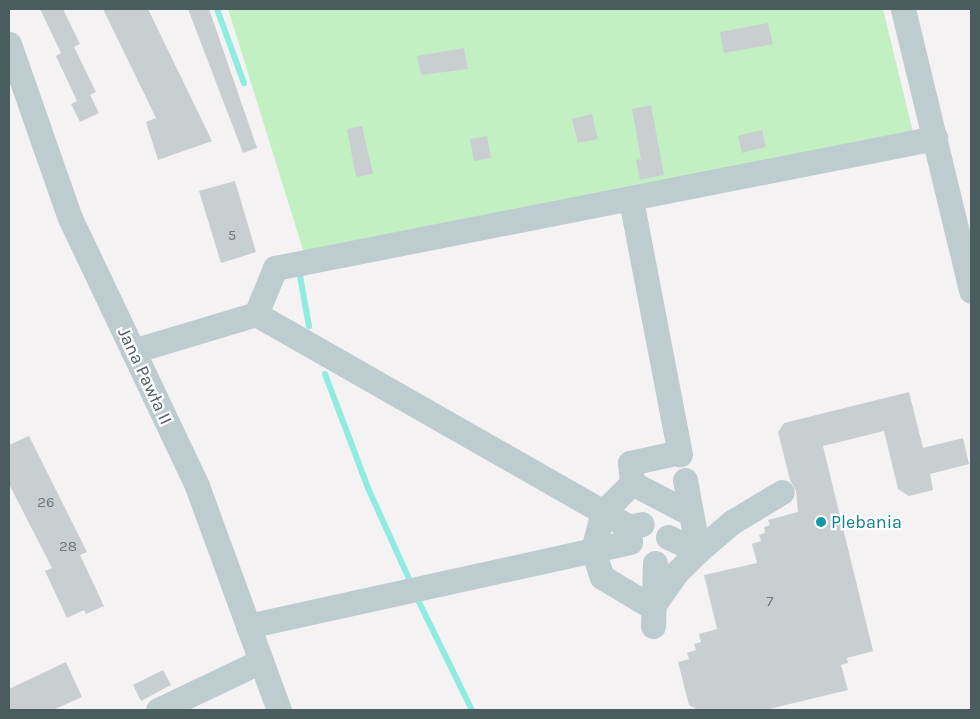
<!DOCTYPE html>
<html>
<head>
<meta charset="utf-8">
<style>
	body { margin:0 }
	#map { position:relative; width:980px; height:719px; overflow:hidden; background:#f4f2f2; font-family:Karla,sans-serif }
	div>[style] { position:absolute }
	.green>* { inset:0; background:#c2f0c3 }
	.stream>* { height:6px; margin:-3px; padding:0 3px; transform-origin:3px; border-radius:3px; background:#8feddf }
	.building>* { inset:0; background:#c9cfd1 }
	.minor>* { height:25px; margin:-12.5px; padding:0 12.5px; transform-origin:12.5px; border-radius:12.5px; background:#bdccce }
	.dots>* { width:14px; height:14px; translate:-50% -50%; box-sizing:border-box; border:2px solid #fff; border-radius:50% }
	span { translate:-50% -50%; white-space:nowrap; text-align:center; line-height:1.15; -webkit-text-stroke:4.5px #fff; paint-order:stroke }
	.number-label { font-size:15px; color:#697a7c }
	.number-label span { -webkit-text-stroke-width:0 }
	.street-label { font-size:18px; color:#495d5f }
	.culture-label { font-size:18px; color:#0d838f }
	.left { translate:0 -50%; text-align:left }
	.frame { position:absolute; inset:0; border:10px solid #495d5f; pointer-events:none }
</style>
</head>
<body>
<div id="map">
	<div class="green">
		<div style="clip-path:polygon(228px 9px,883px 9px,913px 132px,305px 256px)"></div>
	</div>
	<div class="stream">
		<div style="left:217px;top:9px;width:79px;rotate:70deg"></div>
		<div style="left:300px;top:276px;width:51px;rotate:79.8deg"></div>
		<div style="left:325px;top:374px;width:122px;rotate:69.3deg"></div>
		<div style="left:368px;top:488px;width:100px;rotate:65.7deg"></div>
		<div style="left:419px;top:602px;width:120px;rotate:63.9deg"></div>
	</div>
	<div class="building">
		<div style="clip-path:polygon(40px 9px,63px 9px,80px 44px,74px 47px,96px 92px,90px 95px,99px 113px,80px 122px,71px 104px,77px 101px,56px 56px,61px 53px)"></div>
		<div style="clip-path:polygon(103px 9px,148px 9px,212px 141px,158px 160px,146px 122px,156px 118px)"></div>
		<div style="clip-path:polygon(188px 9px,209px 9px,257px 148px,243px 153px)"></div>
		<div style="clip-path:polygon(768px 23px,773px 44px,724px 53px,720px 32px)"></div>
		<div style="clip-path:polygon(464px 48px,468px 69px,421px 75px,417px 56px)"></div>
		<div style="clip-path:polygon(651px 105px,664px 175px,640px 180px,636px 160px,641px 159px,632px 109px)"></div>
		<div style="clip-path:polygon(592px 114px,598px 139px,578px 143px,572px 119px)"></div>
		<div style="clip-path:polygon(362px 126px,373px 174px,356px 177px,347px 129px)"></div>
		<div style="clip-path:polygon(762px 130px,766px 147px,742px 153px,738px 136px)"></div>
		<div style="clip-path:polygon(487px 136px,491px 158px,474px 161px,470px 139px)"></div>
		<div style="clip-path:polygon(235px 181px,256px 252px,221px 263px,199px 191px)"></div>
		<div style="clip-path:polygon(909px 392px,923px 448px,963px 438px,969px 464px,930px 474px,933px 490px,909px 496px,898px 489px,884px 431px,823px 446px,873px 651px,847px 658px,848px 663px,841px 665px,848px 690px,765px 710px,698px 710px,689px 705px,678px 662px,689px 659px,687px 653px,696px 650px,694px 644px,701px 642px,699px 634px,717px 629px,704px 575px,757px 563px,752px 544px,761px 541px,759px 535px,765px 533px,764px 527px,770px 525px,768px 520px,798px 512px,796px 491px,790px 480px,778px 432px,784px 423px)"></div>
		<div style="clip-path:polygon(29px 436px,87px 552px,80px 555px,104px 606px,86px 614px,84px 610px,67px 618px,45px 571px,52px 568px,9px 484px,9px 445px)"></div>
		<div style="clip-path:polygon(66px 662px,82px 697px,53px 710px,9px 710px,9px 689px)"></div>
		<div style="clip-path:polygon(163px 670px,171px 685px,141px 701px,133px 685px)"></div>
	</div>
	<div class="minor">
		<div style="left:903px;top:9px;width:290px;rotate:76.4deg"></div>
		<div style="left:9px;top:44px;width:184px;rotate:70.7deg"></div>
		<div style="left:70px;top:218px;width:297px;rotate:64.6deg"></div>
		<div style="left:197px;top:486px;width:239px;rotate:69.9deg"></div>
		<div style="left:631px;top:200px;width:259px;rotate:79.1deg"></div>
		<div style="left:256px;top:314px;width:50px;rotate:-67.6deg"></div>
		<div style="left:275px;top:268px;width:673px;rotate:-11.14deg"></div>
		<div style="left:133px;top:351px;width:128px;rotate:-16.7deg"></div>
		<div style="left:256px;top:314px;width:430px;rotate:29.7deg"></div>
		<div style="left:671px;top:454px;width:42px;rotate:167.6deg"></div>
		<div style="left:630px;top:463px;width:20px;rotate:84deg"></div>
		<div style="left:632px;top:483px;width:41px;rotate:135deg"></div>
		<div style="left:603px;top:512px;width:39px;rotate:105deg"></div>
		<div style="left:593px;top:550px;width:28px;rotate:72deg"></div>
		<div style="left:602px;top:577px;width:58px;rotate:31deg"></div>
		<div style="left:652px;top:607px;width:42px;rotate:-54.8deg"></div>
		<div style="left:676px;top:573px;width:31px;rotate:-45deg"></div>
		<div style="left:698px;top:551px;width:45px;rotate:-40.5deg"></div>
		<div style="left:732px;top:522px;width:58px;rotate:-31deg"></div>
		<div style="left:685px;top:480px;width:72px;rotate:79.6deg"></div>
		<div style="left:632px;top:483px;width:67px;rotate:27.7deg"></div>
		<div style="left:668px;top:537px;width:33px;rotate:25deg"></div>
		<div style="left:248px;top:626px;width:391px;rotate:-12.4deg"></div>
		<div style="left:630px;top:542px;width:15px;rotate:-94deg"></div>
		<div style="left:629px;top:527px;width:13px;rotate:-13deg"></div>
		<div style="left:653px;top:626px;width:63px;rotate:-88.2deg"></div>
		<div style="left:158px;top:710px;width:114px;rotate:-25.4deg"></div>
	</div>
	<div class="dots">
		<div style="left:821px;top:522px;background:#0f9aa8"></div>
	</div>
	<div class="number-label">
		<span style="left:232px;top:236px">5</span>
		<span style="left:46px;top:503px">26</span>
		<span style="left:68px;top:547px">28</span>
		<span style="left:770px;top:602px">7</span>
	</div>
	<div class="street-label">
		<span style="left:145px;top:376px;rotate:65deg">Jana Pawła II</span>
	</div>
	<div class="culture-label">
		<span class="left" style="left:831px;top:522px">Plebania</span>
	</div>
	<div class="frame"></div>
</div>
</body>
</html>
